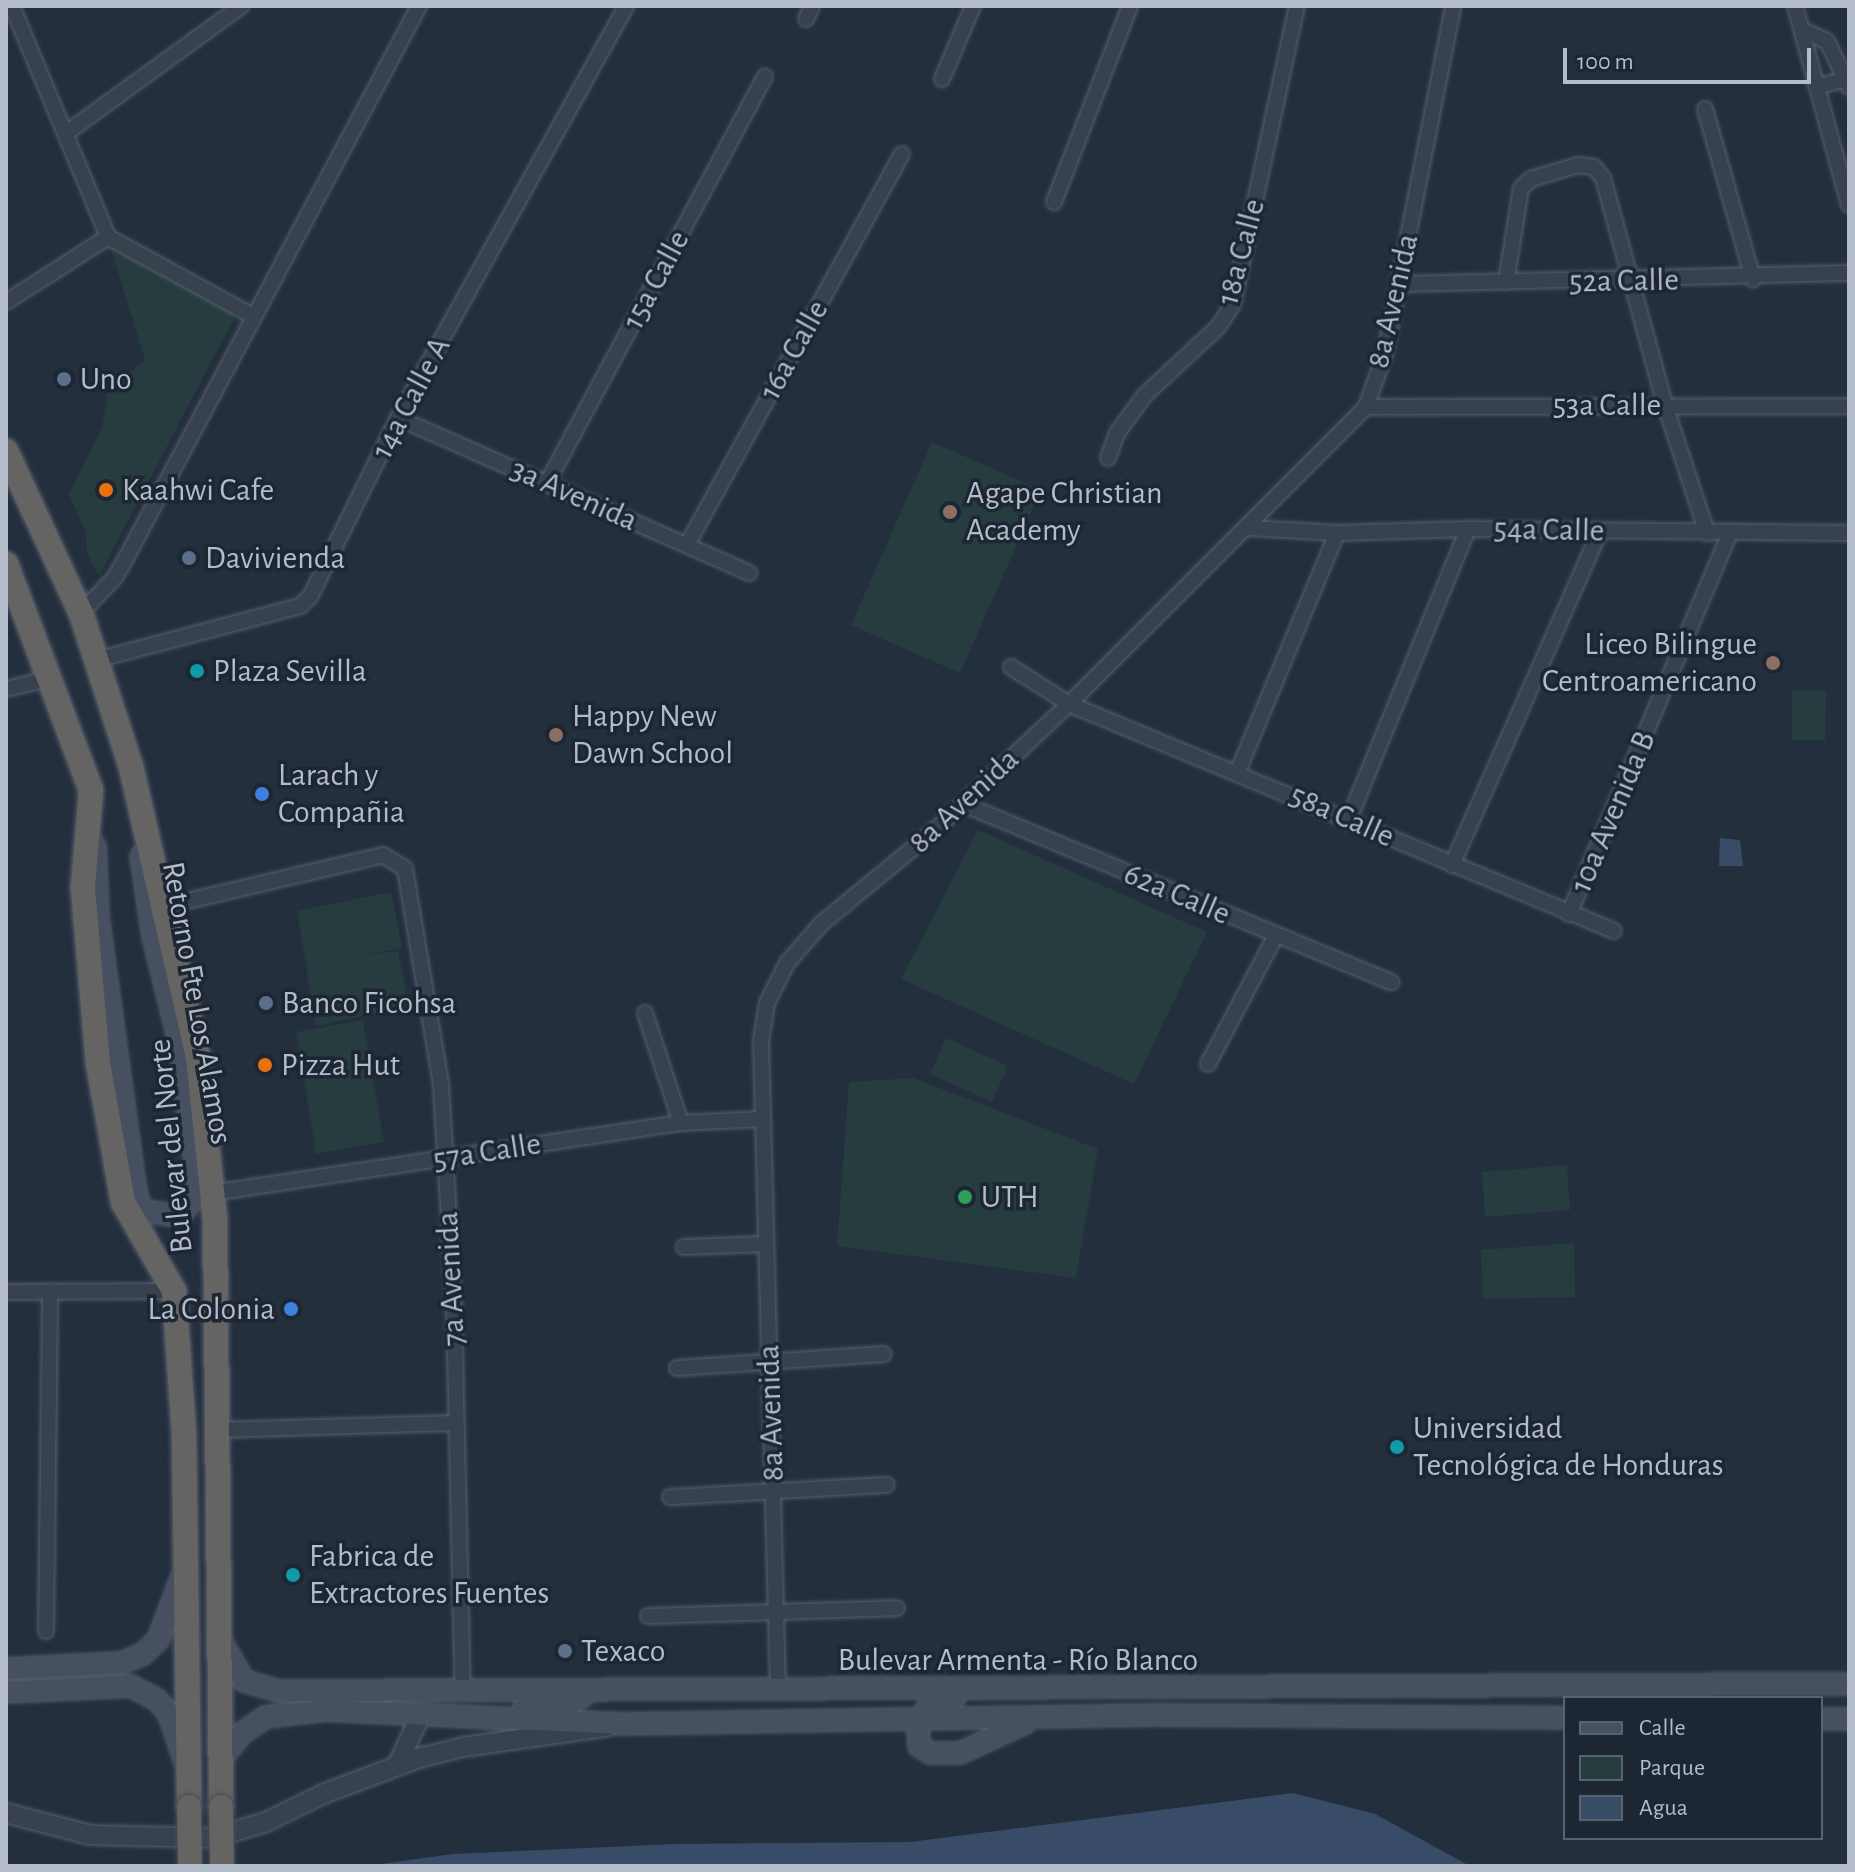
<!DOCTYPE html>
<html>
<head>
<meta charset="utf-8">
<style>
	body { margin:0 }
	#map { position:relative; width:1855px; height:1872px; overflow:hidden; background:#242f3e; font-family:"Alegreya Sans",sans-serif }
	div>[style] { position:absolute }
	.green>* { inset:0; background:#263c3f }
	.water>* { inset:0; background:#394c67 }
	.roads { filter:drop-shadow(0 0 2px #565f6c) drop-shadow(0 0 2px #565f6c) }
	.minor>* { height:14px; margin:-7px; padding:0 7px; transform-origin:7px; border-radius:7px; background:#38414e }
	.tertiary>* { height:18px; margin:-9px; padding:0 9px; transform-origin:9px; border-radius:9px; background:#38414e }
	.secondary>* { height:20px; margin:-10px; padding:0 10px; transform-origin:10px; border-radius:10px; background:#465061 }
	.trunk>* { height:24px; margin:-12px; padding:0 12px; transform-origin:12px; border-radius:12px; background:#656462 }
	.bridges { filter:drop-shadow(0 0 2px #434c59) drop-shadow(0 0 2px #434c59) }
	.trunk-bridge>* { height:24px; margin:-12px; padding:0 12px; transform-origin:12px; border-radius:12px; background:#656462 }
	.dots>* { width:22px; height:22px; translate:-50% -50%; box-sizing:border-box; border:4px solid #1d2633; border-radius:50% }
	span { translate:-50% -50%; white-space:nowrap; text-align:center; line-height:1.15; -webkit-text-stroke:7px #1d2633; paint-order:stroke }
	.street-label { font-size:32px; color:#b4bcc9 }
	.poi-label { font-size:32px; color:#b4bcc9 }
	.left { translate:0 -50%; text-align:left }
	.right { translate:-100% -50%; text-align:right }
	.frame { position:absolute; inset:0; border:8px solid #b4bcc9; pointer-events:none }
	.legend { position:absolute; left:1563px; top:1696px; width:260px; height:144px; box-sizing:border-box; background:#1d2633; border:2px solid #59626f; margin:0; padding:10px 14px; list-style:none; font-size:24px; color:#b4bcc9 }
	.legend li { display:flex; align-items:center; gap:16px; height:40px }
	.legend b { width:40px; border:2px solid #59626f }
	.scale { position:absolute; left:1563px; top:48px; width:248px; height:36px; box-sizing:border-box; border:4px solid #b4bcc9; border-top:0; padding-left:10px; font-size:24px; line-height:28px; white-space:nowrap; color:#b4bcc9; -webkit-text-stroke:6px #1d2633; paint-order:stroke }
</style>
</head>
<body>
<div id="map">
	<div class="green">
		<div style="clip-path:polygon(109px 243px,236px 315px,99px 576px,87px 554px,86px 533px,69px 494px,102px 428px,108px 389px,145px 360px)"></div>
		<div style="clip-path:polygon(932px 442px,1041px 490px,960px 673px,851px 625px)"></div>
		<div style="clip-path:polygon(1792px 691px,1826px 691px,1825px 740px,1792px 740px)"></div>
		<div style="clip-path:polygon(978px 830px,1207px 932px,1134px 1084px,901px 979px)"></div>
		<div style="clip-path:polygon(391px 892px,402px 948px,361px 956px,398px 951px,409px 1006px,316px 1026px,297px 911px)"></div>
		<div style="clip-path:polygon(363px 1020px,384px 1142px,316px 1154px,296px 1032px)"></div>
		<div style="clip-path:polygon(946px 1038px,1008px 1066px,992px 1102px,930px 1074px)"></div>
		<div style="clip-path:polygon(913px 1078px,1098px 1149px,1076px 1278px,837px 1246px,849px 1082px)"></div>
		<div style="clip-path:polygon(1567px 1165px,1570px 1210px,1485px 1217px,1482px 1172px)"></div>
		<div style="clip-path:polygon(1574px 1243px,1575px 1297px,1483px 1299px,1481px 1250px)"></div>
	</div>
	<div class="water">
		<div style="clip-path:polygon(1720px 838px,1740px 840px,1743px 866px,1719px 866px)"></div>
		<div style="clip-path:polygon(1293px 1793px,1375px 1814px,1470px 1866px,366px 1866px,453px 1854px,675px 1844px,910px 1842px)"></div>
	</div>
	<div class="roads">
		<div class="minor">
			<div style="left:12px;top:6px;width:250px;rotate:67.4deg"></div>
			<div style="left:1795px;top:6px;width:206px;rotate:74.8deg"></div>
			<div style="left:806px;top:19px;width:14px;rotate:-65deg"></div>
			<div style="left:1802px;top:30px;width:27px;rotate:24deg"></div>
			<div style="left:1827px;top:41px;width:51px;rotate:64.4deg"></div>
			<div style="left:942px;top:79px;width:79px;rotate:-67deg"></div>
			<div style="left:1816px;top:87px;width:34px;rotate:-15deg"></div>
			<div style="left:1705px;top:109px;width:177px;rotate:74.2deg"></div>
			<div style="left:65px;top:134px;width:218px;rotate:-36deg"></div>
			<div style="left:1054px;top:202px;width:210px;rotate:-68.8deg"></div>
			<div style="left:1506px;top:282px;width:95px;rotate:-80.9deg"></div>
			<div style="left:1521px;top:188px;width:13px;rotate:-42deg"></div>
			<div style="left:1531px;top:179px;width:49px;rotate:-16.6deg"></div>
			<div style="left:1578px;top:165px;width:16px;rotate:7deg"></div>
			<div style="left:1594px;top:167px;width:14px;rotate:51deg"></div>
			<div style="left:1603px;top:178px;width:235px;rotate:74.7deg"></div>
			<div style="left:1665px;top:405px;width:135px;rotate:71.8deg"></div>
			<div style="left:1399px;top:284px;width:450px;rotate:-1.4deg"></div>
			<div style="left:6px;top:302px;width:121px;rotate:-32.5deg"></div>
			<div style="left:108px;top:237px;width:163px;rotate:28.6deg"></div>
			<div style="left:1366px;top:407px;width:483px;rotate:-0.1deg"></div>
			<div style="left:398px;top:418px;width:384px;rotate:23.8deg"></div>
			<div style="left:1108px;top:458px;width:27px;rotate:-70deg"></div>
			<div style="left:1117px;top:433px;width:47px;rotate:-53.6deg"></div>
			<div style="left:1145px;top:395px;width:101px;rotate:-43deg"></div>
			<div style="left:1219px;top:326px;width:26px;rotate:-58deg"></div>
			<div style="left:1233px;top:304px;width:305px;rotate:-77.9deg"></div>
			<div style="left:547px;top:483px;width:461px;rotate:-61.8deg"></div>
			<div style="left:1249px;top:528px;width:88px;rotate:3.3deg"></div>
			<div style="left:1337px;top:533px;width:131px;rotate:-1.7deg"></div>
			<div style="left:1468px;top:529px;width:381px;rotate:0.6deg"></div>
			<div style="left:687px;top:545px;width:446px;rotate:-61.2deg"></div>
			<div style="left:81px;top:613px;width:51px;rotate:-46.6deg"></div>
			<div style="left:116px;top:576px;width:33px;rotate:-61deg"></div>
			<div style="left:132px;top:547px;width:612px;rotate:-62.05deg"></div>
			<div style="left:96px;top:660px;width:211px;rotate:-14.8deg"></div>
			<div style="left:300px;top:606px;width:13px;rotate:-42deg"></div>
			<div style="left:310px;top:597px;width:199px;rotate:-63.8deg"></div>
			<div style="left:398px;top:418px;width:471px;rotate:-61deg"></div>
			<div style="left:1011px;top:667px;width:69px;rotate:32.5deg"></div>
			<div style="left:1069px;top:704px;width:590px;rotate:22.61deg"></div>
			<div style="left:6px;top:689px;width:46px;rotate:-13.7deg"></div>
			<div style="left:1238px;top:771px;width:258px;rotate:-67.4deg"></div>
			<div style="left:963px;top:804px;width:464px;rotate:22.6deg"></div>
			<div style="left:1349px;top:819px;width:313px;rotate:-67.7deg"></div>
			<div style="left:1452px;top:865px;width:365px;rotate:-66.1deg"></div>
			<div style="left:166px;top:906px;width:223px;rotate:-13.2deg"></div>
			<div style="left:383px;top:855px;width:26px;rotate:32deg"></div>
			<div style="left:405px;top:869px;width:219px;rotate:80.5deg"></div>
			<div style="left:441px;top:1085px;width:222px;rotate:86.6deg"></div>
			<div style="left:454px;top:1307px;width:386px;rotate:88.7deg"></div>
			<div style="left:1569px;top:914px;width:414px;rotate:-67.1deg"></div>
			<div style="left:645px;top:1013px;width:116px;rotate:71.9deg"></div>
			<div style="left:1208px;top:1064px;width:146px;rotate:-62.2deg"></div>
			<div style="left:212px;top:1193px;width:474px;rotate:-8.5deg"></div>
			<div style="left:681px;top:1123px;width:82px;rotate:-2.8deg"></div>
			<div style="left:684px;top:1247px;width:82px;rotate:-2.1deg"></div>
			<div style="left:6px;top:1292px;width:168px;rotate:-0.3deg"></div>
			<div style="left:677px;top:1368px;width:207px;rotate:-3.9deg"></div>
			<div style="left:216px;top:1430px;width:240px;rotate:-1.7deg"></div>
			<div style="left:670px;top:1497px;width:217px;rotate:-3.2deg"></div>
			<div style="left:648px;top:1616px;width:249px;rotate:-1.8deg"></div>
			<div style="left:46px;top:1631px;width:340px;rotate:-89.3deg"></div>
			<div style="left:778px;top:1690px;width:649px;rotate:-91.5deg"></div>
			<div style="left:761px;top:1041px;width:38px;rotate:-81deg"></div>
			<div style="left:767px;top:1003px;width:45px;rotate:-63.4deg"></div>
			<div style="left:787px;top:963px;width:53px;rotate:-48.8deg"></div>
			<div style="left:822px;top:923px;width:145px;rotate:-39.4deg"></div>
			<div style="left:934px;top:831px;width:185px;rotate:-43.3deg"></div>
			<div style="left:1069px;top:704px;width:420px;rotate:-45deg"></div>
			<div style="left:1366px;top:407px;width:56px;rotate:-70.3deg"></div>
			<div style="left:1385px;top:354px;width:355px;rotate:-78.9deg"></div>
		</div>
		<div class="tertiary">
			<div style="left:397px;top:1766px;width:57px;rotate:-65.2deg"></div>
			<div style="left:6px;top:1813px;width:87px;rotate:14.7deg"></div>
			<div style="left:90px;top:1835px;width:122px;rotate:1.4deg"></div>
			<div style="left:212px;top:1838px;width:56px;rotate:-16.5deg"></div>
			<div style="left:266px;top:1822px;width:64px;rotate:-26.2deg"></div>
			<div style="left:323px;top:1794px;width:103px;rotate:-20.6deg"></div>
			<div style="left:419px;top:1758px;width:45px;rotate:-14deg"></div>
			<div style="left:463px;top:1747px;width:144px;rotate:-8deg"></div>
		</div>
		<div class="secondary">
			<div style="left:95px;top:846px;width:71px;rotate:87.6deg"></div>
			<div style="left:98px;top:917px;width:272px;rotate:82.2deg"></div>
			<div style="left:135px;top:1186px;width:25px;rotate:78deg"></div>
			<div style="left:140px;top:1210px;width:32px;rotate:9deg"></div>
			<div style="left:172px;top:1215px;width:11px;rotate:-15deg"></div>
			<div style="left:183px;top:1212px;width:19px;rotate:-54deg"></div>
			<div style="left:194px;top:1197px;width:28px;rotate:-86deg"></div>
			<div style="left:196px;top:1169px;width:125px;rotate:-97.4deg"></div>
			<div style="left:180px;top:1045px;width:112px;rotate:-103.9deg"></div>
			<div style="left:153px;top:936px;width:81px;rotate:-98.5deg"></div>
			<div style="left:221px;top:1641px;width:46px;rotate:60.1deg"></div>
			<div style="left:244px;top:1681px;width:35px;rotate:16deg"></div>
			<div style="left:278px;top:1691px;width:1571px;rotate:-0.26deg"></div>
			<div style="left:6px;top:1669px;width:115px;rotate:-3deg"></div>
			<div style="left:121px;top:1663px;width:24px;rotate:-22deg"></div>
			<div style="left:143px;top:1654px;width:21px;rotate:-43deg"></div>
			<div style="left:158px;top:1640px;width:71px;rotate:-69.3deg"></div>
			<div style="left:6px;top:1692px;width:125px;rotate:-2.7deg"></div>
			<div style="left:131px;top:1686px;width:30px;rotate:28deg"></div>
			<div style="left:157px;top:1700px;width:18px;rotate:49deg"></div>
			<div style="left:169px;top:1714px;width:51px;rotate:71.6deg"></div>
			<div style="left:954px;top:1699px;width:22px;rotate:175deg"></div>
			<div style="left:932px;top:1701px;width:25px;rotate:124deg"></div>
			<div style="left:918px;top:1722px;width:24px;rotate:88deg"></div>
			<div style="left:919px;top:1746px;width:13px;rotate:32deg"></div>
			<div style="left:930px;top:1753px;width:30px"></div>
			<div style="left:960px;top:1753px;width:72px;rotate:-24.8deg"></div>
			<div style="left:524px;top:1708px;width:40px"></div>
			<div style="left:564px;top:1708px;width:27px;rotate:-33deg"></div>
			<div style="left:1821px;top:1719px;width:28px"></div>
			<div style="left:221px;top:1759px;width:32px;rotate:-51deg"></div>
			<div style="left:241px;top:1734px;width:29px;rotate:-35deg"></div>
			<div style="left:265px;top:1717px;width:61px;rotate:-6.5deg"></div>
			<div style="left:326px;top:1710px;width:296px;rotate:2.7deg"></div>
			<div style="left:622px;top:1724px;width:534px;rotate:-0.97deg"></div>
			<div style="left:1156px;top:1715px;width:409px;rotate:0.4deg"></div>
		</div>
		<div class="trunk">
			<div style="left:6px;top:451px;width:179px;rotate:65.2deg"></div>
			<div style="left:81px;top:613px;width:162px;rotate:72deg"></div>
			<div style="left:131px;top:767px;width:299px;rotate:77deg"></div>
			<div style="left:198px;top:1058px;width:163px;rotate:84deg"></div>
			<div style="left:215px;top:1220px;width:587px;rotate:89.41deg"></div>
			<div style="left:6px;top:564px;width:241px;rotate:69.4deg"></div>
			<div style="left:91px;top:790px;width:98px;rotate:94.7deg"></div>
			<div style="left:83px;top:888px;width:176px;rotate:85.1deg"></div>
			<div style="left:98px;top:1063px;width:141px;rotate:79.8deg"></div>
			<div style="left:123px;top:1202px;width:103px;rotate:60.2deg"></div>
			<div style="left:174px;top:1291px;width:144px;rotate:86deg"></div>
			<div style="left:184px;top:1435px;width:372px;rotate:89.2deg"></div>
		</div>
	</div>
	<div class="bridges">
		<div class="trunk-bridge">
			<div style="left:189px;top:1807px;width:59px;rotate:89deg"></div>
			<div style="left:221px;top:1807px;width:59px;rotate:89deg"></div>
		</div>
	</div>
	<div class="dots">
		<div style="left:64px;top:379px;background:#5c6f8a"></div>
		<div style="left:106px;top:490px;background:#e8710a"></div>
		<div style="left:950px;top:512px;background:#8d6e63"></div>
		<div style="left:189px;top:558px;background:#5c6f8a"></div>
		<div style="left:1773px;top:663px;background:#8d6e63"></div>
		<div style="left:197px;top:671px;background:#0f9aa8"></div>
		<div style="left:556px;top:735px;background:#8d6e63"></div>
		<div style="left:262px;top:794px;background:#3f7fe0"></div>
		<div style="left:266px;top:1003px;background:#5c6f8a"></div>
		<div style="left:265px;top:1065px;background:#e8710a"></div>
		<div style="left:965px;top:1197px;background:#2e9e5b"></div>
		<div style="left:291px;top:1309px;background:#3f7fe0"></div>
		<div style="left:1397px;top:1447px;background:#0f9aa8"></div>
		<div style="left:293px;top:1575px;background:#0f9aa8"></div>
		<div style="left:565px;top:1651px;background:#5c6f8a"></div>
	</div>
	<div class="street-label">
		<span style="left:1241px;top:252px;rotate:-75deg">18a Calle</span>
		<span style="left:656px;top:280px;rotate:-62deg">15a Calle</span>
		<span style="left:1624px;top:281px;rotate:-1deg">52a Calle</span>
		<span style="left:1393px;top:301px;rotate:-77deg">8a Avenida</span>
		<span style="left:794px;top:350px;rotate:-61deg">16a Calle</span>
		<span style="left:411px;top:398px;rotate:-62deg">14a Calle A</span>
		<span style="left:1607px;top:405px">53a Calle</span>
		<span style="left:574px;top:495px;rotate:24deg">3a Avenida</span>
		<span style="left:1549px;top:530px;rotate:1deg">54a Calle</span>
		<span style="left:964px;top:801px;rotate:-43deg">8a Avenida</span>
		<span style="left:1613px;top:812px;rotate:-67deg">10a Avenida B</span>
		<span style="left:1342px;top:816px;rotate:24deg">58a Calle</span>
		<span style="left:1177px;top:894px;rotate:23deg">62a Calle</span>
		<span style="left:197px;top:1003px;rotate:80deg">Retorno Fte Los Alamos</span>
		<span style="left:171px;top:1146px;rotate:-96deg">Bulevar del Norte</span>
		<span style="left:487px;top:1152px;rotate:-9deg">57a Calle</span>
		<span style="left:451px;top:1279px;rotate:-93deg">7a Avenida</span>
		<span style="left:771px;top:1413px;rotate:-92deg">8a Avenida</span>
		<span style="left:1018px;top:1660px">Bulevar Armenta - Río Blanco</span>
	</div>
	<div class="poi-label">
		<span class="left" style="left:80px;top:379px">Uno</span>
		<span class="left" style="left:122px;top:490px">Kaahwi Cafe</span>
		<span class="left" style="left:966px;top:512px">Agape Christian<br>Academy</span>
		<span class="left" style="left:205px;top:558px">Davivienda</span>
		<span class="right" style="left:1757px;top:663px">Liceo Bilingue<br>Centroamericano</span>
		<span class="left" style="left:213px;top:671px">Plaza Sevilla</span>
		<span class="left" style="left:572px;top:735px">Happy New<br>Dawn School</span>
		<span class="left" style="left:278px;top:794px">Larach y<br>Compañia</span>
		<span class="left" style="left:282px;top:1003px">Banco Ficohsa</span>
		<span class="left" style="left:281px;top:1065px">Pizza Hut</span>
		<span class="left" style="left:981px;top:1197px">UTH</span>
		<span class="right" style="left:275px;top:1309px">La Colonia</span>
		<span class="left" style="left:1413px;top:1447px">Universidad<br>Tecnológica de Honduras</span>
		<span class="left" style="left:309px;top:1575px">Fabrica de<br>Extractores Fuentes</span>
		<span class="left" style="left:581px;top:1651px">Texaco</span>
	</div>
	<div class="frame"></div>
	<ul class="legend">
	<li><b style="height:10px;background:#465061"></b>Calle</li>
	<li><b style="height:22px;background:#263c3f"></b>Parque</li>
	<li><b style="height:22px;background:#394c67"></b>Agua</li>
	</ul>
	<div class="scale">100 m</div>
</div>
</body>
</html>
